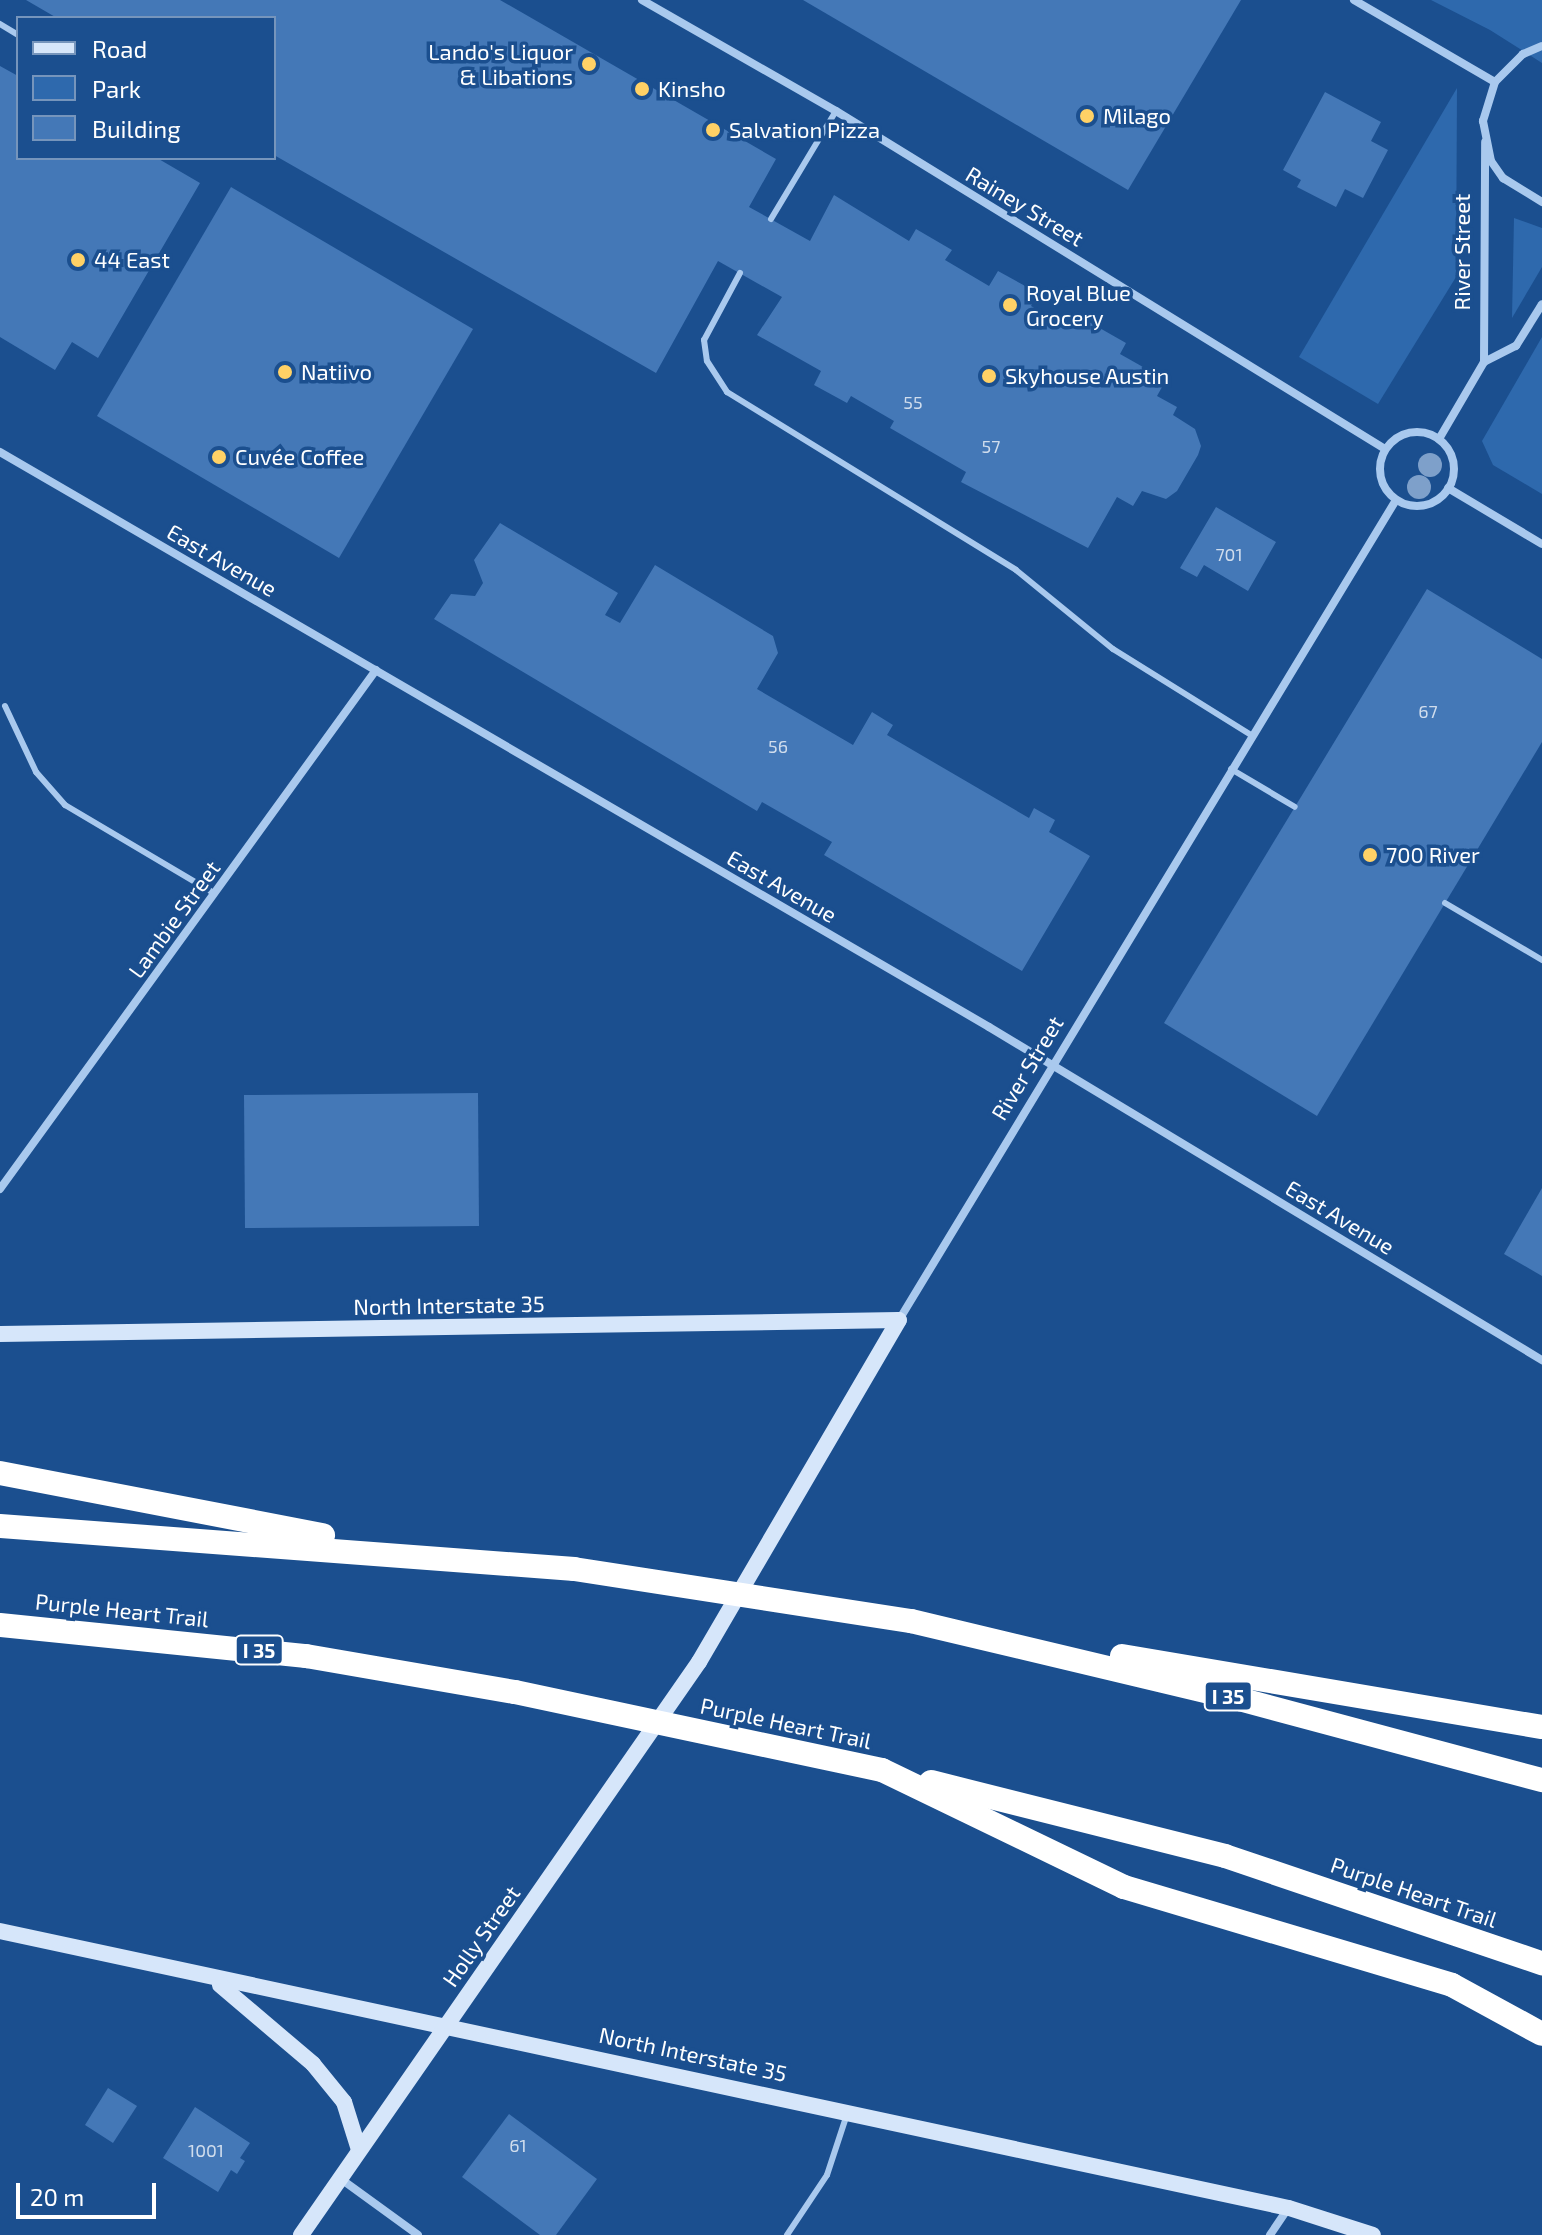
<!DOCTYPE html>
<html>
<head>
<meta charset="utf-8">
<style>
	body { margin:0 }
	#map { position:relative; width:1542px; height:2235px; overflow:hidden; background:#1b4f8f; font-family:"Exo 2",sans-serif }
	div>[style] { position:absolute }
	.green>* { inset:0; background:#2e69ad }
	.building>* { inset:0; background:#4478b7 }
	.lane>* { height:6px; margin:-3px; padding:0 3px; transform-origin:3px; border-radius:3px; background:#a9c9ee }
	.street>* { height:8px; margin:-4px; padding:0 4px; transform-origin:4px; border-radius:4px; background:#a9c9ee }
	.street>.ring { margin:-4px; padding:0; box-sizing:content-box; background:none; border:8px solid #a9c9ee; border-radius:50% }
	.secondary>* { height:16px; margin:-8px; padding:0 8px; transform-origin:8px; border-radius:8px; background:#d6e6fa }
	.highway>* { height:24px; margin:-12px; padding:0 12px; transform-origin:12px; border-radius:12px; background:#fff }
	.highway-bridge>* { height:24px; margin:-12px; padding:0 12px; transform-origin:12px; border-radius:12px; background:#fff }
	.trees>* { width:24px; height:24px; margin:-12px; border-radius:50%; background:#7ea0ca }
	.dots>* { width:22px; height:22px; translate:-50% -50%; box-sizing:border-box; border:4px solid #1b4f8f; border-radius:50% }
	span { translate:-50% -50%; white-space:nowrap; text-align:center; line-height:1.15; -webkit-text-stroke:7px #1b4f8f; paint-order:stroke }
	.number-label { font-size:18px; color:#d0dded }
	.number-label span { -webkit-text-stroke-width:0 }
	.shield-label span { padding:2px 6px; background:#1b4f8f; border:2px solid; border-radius:6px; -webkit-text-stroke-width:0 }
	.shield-label { font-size:20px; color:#fff; font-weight:700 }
	.poi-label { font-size:22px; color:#fff }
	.right { translate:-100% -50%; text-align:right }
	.left { translate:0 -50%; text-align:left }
	.street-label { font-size:22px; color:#fff }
	.legend { position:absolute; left:16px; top:16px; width:260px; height:144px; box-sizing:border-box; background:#1b4f8f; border:2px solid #7695bc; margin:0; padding:10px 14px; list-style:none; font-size:24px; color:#fff }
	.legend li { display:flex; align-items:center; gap:16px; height:40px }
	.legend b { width:40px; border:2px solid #7695bc }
	.scale { position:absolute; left:16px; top:2183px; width:140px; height:36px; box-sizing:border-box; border:4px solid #fff; border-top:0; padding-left:10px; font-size:24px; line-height:28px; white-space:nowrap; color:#fff; -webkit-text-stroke:6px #1b4f8f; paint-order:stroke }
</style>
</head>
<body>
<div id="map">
	<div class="green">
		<div style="clip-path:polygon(1431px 0,1542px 0,1542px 63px,1490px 30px)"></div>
		<div style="clip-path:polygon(1457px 88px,1456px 277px,1378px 404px,1299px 357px)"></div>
		<div style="clip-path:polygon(1514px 218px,1542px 228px,1542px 267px,1512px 318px)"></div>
		<div style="clip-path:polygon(1542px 337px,1542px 494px,1493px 465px,1482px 441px)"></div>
	</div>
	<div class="building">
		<div style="clip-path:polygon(26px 0,500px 0,776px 159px,749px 207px,810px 241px,834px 195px,909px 241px,916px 229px,952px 250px,945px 260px,989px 286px,998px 271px,1038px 293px,1031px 306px,1067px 327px,1075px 314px,1126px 343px,1120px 354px,1166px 380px,1157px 396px,1177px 407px,1173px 415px,1195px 429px,1201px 446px,1198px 455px,1177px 491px,1166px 499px,1142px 491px,1133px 506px,1117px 497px,1088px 548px,961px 482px,966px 472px,890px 428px,894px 421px,851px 396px,847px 403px,814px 385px,821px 371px,757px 335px,782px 297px,718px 261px,656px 373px,274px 155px,274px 18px,57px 18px)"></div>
		<div style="clip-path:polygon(803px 0,1241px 0,1128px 190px)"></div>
		<div style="clip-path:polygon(0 66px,18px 76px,18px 158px,157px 158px,200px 183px,98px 358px,72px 342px,55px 370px,0 337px)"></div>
		<div style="clip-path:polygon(1325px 92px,1381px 122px,1371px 141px,1388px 150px,1363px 198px,1345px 189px,1336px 207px,1297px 187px,1301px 180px,1283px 170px)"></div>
		<div style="clip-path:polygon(231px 187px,473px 329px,339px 558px,97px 416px)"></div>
		<div style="clip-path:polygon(1216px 507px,1276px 542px,1248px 591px,1204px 565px,1197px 577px,1180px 568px)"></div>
		<div style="clip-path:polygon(500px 523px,618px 593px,605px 615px,620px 623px,655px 565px,773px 636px,778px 653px,757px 689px,853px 745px,872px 712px,893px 725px,887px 735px,1029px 818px,1034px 808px,1055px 820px,1049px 832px,1090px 856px,1022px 971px,824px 855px,832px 842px,762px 802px,757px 811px,434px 619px,451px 594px,475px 596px,483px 583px,474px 560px)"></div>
		<div style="clip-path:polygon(1427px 589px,1542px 659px,1542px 742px,1317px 1116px,1164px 1023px)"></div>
		<div style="clip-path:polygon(478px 1093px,479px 1226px,245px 1228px,244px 1095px)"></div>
		<div style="clip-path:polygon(1542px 1188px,1542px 1276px,1504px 1254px)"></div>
		<div style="clip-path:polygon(108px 2088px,137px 2106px,113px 2143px,85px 2125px)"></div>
		<div style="clip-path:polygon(195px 2107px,250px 2143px,240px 2158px,245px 2161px,237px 2174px,231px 2170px,218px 2192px,163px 2158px)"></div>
		<div style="clip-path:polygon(509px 2114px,597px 2179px,556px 2235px,540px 2235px,462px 2177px)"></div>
	</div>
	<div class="lane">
		<div style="left:0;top:24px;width:21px;rotate:31deg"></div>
		<div style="left:771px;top:219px;width:126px;rotate:-59deg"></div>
		<div style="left:740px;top:273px;width:76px;rotate:118.2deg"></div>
		<div style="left:704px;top:340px;width:21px;rotate:82deg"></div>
		<div style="left:707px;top:361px;width:37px;rotate:57deg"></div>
		<div style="left:727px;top:392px;width:339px;rotate:31.6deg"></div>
		<div style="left:1016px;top:570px;width:125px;rotate:39.2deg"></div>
		<div style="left:1113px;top:649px;width:165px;rotate:31.9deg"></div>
		<div style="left:5px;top:706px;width:73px;rotate:64.8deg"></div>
		<div style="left:36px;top:772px;width:44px;rotate:48.7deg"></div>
		<div style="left:65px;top:805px;width:173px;rotate:30.6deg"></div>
		<div style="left:1231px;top:769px;width:74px;rotate:30.7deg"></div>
		<div style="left:1445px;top:903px;width:113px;rotate:30.4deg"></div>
		<div style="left:787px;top:2235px;width:72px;rotate:-56.3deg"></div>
		<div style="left:827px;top:2175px;width:64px;rotate:-71.8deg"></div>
	</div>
	<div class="street">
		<div style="left:642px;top:0;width:224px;rotate:29.8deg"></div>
		<div style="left:836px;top:111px;width:645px;rotate:31.62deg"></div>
		<div style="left:1354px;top:0;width:163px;rotate:30.2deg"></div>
		<div style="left:1542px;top:46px;width:21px;rotate:157deg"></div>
		<div style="left:1523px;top:54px;width:40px;rotate:135deg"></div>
		<div style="left:1495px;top:82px;width:41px;rotate:107.1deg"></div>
		<div style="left:1483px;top:121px;width:41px;rotate:78.7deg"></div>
		<div style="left:1491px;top:161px;width:21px;rotate:55deg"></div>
		<div style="left:1503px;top:178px;width:46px;rotate:31.6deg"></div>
		<div style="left:1484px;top:362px;width:36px;rotate:-27deg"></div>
		<div style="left:1516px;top:346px;width:49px;rotate:-58.2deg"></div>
		<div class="ring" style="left:1380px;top:432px;width:66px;height:66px"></div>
		<div style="left:1439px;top:439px;width:89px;rotate:-59.7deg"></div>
		<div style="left:1484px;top:362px;width:220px;rotate:-89.7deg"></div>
		<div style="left:0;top:452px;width:1144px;rotate:30.17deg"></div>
		<div style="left:989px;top:1027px;width:646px;rotate:31.06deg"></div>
		<div style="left:1448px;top:488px;width:109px;rotate:30.8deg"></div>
		<div style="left:0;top:1189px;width:641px;rotate:-54.08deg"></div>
		<div style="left:899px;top:1320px;width:959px;rotate:-58.78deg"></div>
		<div style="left:341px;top:2179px;width:95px;rotate:36deg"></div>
		<div style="left:1270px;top:2235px;width:32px;rotate:-56deg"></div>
	</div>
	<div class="secondary">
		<div style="left:0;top:1334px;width:899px;rotate:-0.89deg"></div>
		<div style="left:0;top:1931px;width:1318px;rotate:12.13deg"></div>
		<div style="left:1289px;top:2208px;width:88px;rotate:17.8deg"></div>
		<div style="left:220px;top:1985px;width:122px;rotate:40.3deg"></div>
		<div style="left:313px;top:2064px;width:49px;rotate:50.8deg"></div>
		<div style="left:344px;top:2102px;width:50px;rotate:72.6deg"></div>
		<div style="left:301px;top:2235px;width:698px;rotate:-55.22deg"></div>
		<div style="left:699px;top:1662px;width:396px;rotate:-59.7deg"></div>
	</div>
	<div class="highway">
		<div style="left:0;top:1473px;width:329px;rotate:10.9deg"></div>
		<div style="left:0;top:1526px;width:576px;rotate:4.28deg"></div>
		<div style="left:911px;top:1621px;width:337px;rotate:13.4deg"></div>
		<div style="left:1239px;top:1699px;width:314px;rotate:15deg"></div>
		<div style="left:0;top:1625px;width:308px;rotate:5.8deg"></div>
		<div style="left:306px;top:1656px;width:212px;rotate:9.8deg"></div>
		<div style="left:1122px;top:1656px;width:426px;rotate:9.6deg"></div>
		<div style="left:882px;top:1770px;width:269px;rotate:25.8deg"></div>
		<div style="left:1124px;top:1887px;width:342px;rotate:16.6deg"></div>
		<div style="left:1452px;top:1985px;width:102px;rotate:28.6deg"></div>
		<div style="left:931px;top:1782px;width:303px;rotate:14.1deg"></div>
		<div style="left:1225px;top:1856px;width:335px;rotate:18.7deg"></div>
	</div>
	<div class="highway-bridge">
		<div style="left:574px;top:1569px;width:341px;rotate:8.8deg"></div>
		<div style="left:515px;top:1692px;width:375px;rotate:12deg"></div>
	</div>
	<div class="trees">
		<div style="left:1430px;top:465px"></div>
		<div style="left:1419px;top:487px"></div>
	</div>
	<div class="dots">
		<div style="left:589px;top:64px;background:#ffd166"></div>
		<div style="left:642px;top:89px;background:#ffd166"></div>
		<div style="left:1087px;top:116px;background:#ffd166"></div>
		<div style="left:713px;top:130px;background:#ffd166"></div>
		<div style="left:78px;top:260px;background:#ffd166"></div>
		<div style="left:1010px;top:305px;background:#ffd166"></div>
		<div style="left:285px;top:372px;background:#ffd166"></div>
		<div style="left:989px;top:376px;background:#ffd166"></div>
		<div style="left:219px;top:457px;background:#ffd166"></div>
		<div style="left:1370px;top:855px;background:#ffd166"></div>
	</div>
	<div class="number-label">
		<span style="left:913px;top:402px">55</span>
		<span style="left:991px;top:446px">57</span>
		<span style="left:1229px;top:554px">701</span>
		<span style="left:1428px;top:711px">67</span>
		<span style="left:778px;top:746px">56</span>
		<span style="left:518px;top:2145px">61</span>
		<span style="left:206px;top:2150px">1001</span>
	</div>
	<div class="shield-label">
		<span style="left:259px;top:1650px">I 35</span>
		<span style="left:1228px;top:1696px">I 35</span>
	</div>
	<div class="poi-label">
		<span class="right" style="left:573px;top:64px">Lando's Liquor<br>&amp; Libations</span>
		<span class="left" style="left:658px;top:89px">Kinsho</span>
		<span class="left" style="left:1103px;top:116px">Milago</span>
		<span class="left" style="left:729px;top:130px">Salvation Pizza</span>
		<span class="left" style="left:94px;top:260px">44 East</span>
		<span class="left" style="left:1026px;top:305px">Royal Blue<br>Grocery</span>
		<span class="left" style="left:301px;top:372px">Natiivo</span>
		<span class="left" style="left:1005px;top:376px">Skyhouse Austin</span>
		<span class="left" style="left:235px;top:457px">Cuvée Coffee</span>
		<span class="left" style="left:1386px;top:855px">700 River</span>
	</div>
	<div class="street-label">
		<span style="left:1025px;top:206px;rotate:31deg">Rainey Street</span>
		<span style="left:1462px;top:252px;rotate:-90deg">River Street</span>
		<span style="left:222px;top:560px;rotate:30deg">East Avenue</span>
		<span style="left:782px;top:886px;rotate:30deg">East Avenue</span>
		<span style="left:174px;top:919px;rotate:-54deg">Lambie Street</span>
		<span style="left:1027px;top:1068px;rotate:-59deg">River Street</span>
		<span style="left:1340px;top:1217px;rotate:31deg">East Avenue</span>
		<span style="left:449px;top:1305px;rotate:-1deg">North Interstate 35</span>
		<span style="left:122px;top:1610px;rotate:6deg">Purple Heart Trail</span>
		<span style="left:786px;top:1723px;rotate:12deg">Purple Heart Trail</span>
		<span style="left:1414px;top:1892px;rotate:19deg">Purple Heart Trail</span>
		<span style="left:481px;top:1936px;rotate:-55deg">Holly Street</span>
		<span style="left:693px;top:2054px;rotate:12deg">North Interstate 35</span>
	</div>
	<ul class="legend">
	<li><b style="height:10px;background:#d6e6fa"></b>Road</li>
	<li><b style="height:22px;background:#2e69ad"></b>Park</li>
	<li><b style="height:22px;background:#4478b7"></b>Building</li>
	</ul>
	<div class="scale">20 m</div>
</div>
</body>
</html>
